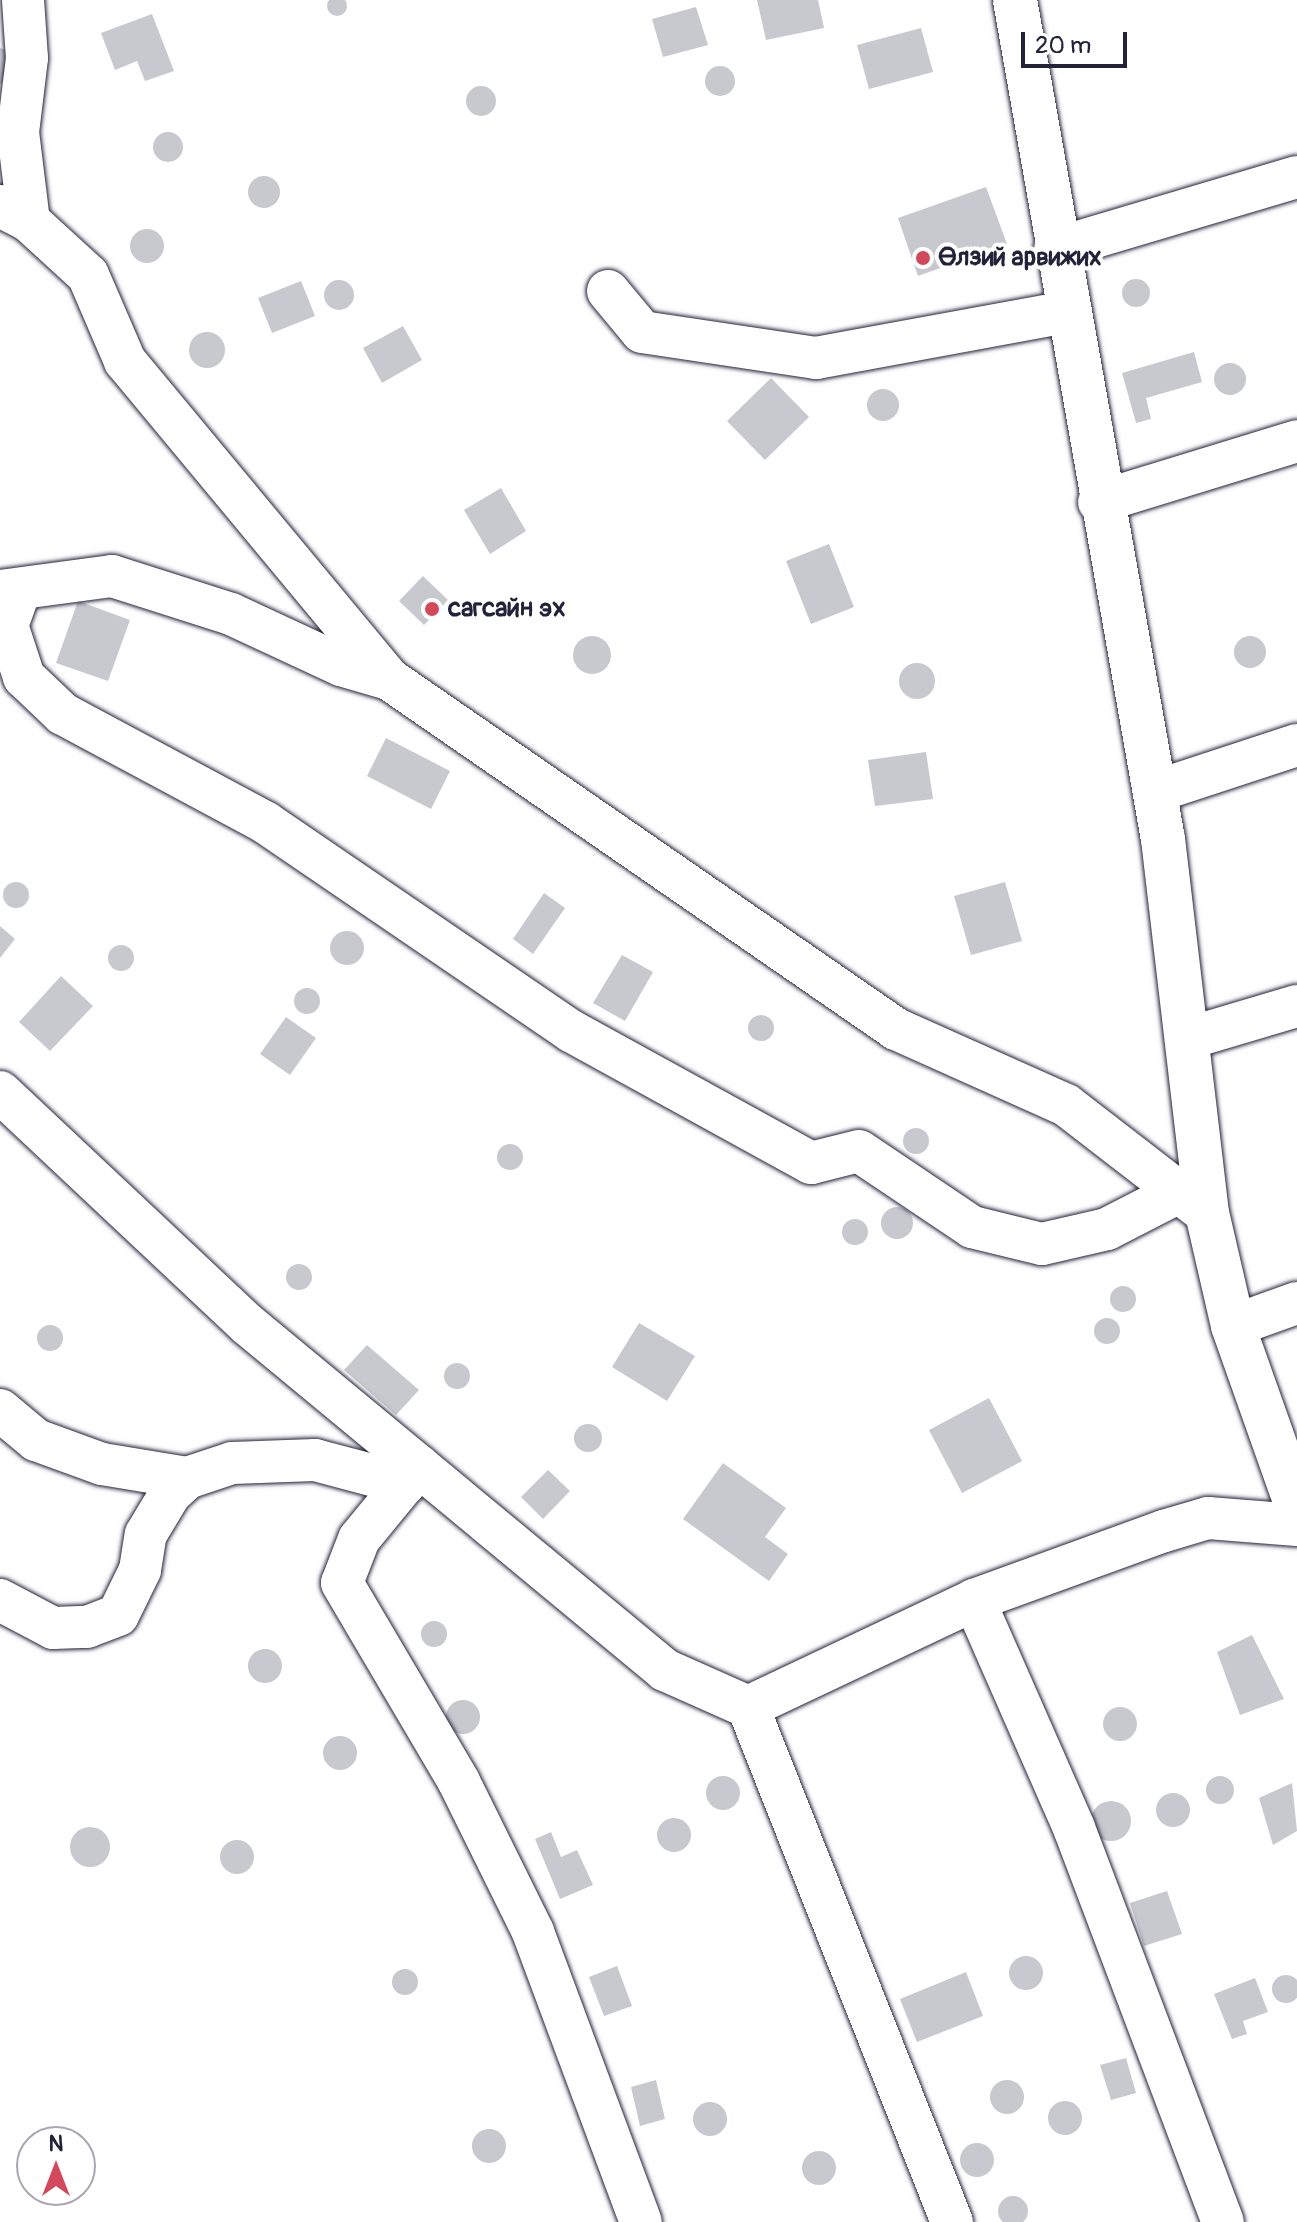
<!DOCTYPE html>
<html>
<head>
<meta charset="utf-8">
<style>
	body { margin:0 }
	#map { position:relative; width:1297px; height:2222px; overflow:hidden; background:#fff; font-family:Pangolin,sans-serif }
	div>[style] { position:absolute }
	.building>* { inset:0; background:#c8c8cf }
	.round { border-radius:50% }
	.roads { filter:drop-shadow(0 0 2px #22223b) drop-shadow(0 0 2px #22223b) }
	.street>* { height:42px; margin:-21px; padding:0 21px; transform-origin:21px; border-radius:21px; background:#fff }
	.secondary>* { height:44px; margin:-22px; padding:0 22px; transform-origin:22px; border-radius:22px; background:#fff }
	.dots>* { width:22px; height:22px; translate:-50% -50%; box-sizing:border-box; border:4px solid #fff; border-radius:50% }
	span { translate:-50% -50%; white-space:nowrap; text-align:center; line-height:1.15; -webkit-text-stroke:8px #fff; paint-order:stroke }
	.poi-label { font-size:26px; color:#22223b; font-weight:700 }
	.left { translate:0 -50%; text-align:left }
	.north { position:absolute; left:16px; top:2126px; width:80px; height:80px; box-sizing:border-box; background:#fff; border:2px solid #a7a7b1; border-radius:50%; rotate:0deg; font-size:22px; font-weight:700; line-height:32px; text-align:center; color:#22223b }
	.north::after { content:''; display:block; margin:auto; width:28px; height:36px; background:#d1495b; clip-path:polygon(50% 0,100% 100%,50% 72%,0 100%) }
	.scale { position:absolute; left:1021px; top:32px; width:106px; height:36px; box-sizing:border-box; border:4px solid #22223b; border-top:0; padding-left:10px; font-size:24px; line-height:28px; white-space:nowrap; color:#22223b; -webkit-text-stroke:6px #fff; paint-order:stroke }
</style>
</head>
<body>
<div id="map">
	<div class="building">
		<div class="round" style="left:327px;top:-4px;width:20px;height:20px"></div>
		<div style="clip-path:polygon(757px 0,818px 0,824px 28px,766px 40px)"></div>
		<div style="clip-path:polygon(696px 7px,708px 45px,663px 57px,652px 19px)"></div>
		<div style="clip-path:polygon(152px 14px,174px 71px,145px 81px,137px 61px,115px 70px,101px 33px)"></div>
		<div style="clip-path:polygon(921px 28px,933px 72px,869px 89px,857px 45px)"></div>
		<div style="clip-path:polygon(0 48px,11px 52px,1px 84px,0 84px)"></div>
		<div class="round" style="left:705px;top:66px;width:30px;height:30px"></div>
		<div class="round" style="left:466px;top:86px;width:30px;height:30px"></div>
		<div class="round" style="left:153px;top:132px;width:30px;height:30px"></div>
		<div class="round" style="left:248px;top:176px;width:32px;height:32px"></div>
		<div style="clip-path:polygon(986px 187px,1007px 244px,918px 276px,898px 218px)"></div>
		<div class="round" style="left:130px;top:229px;width:34px;height:34px"></div>
		<div class="round" style="left:1122px;top:279px;width:28px;height:28px"></div>
		<div class="round" style="left:324px;top:280px;width:30px;height:30px"></div>
		<div style="clip-path:polygon(301px 281px,315px 316px,272px 333px,258px 298px)"></div>
		<div style="clip-path:polygon(403px 326px,422px 360px,382px 383px,363px 348px)"></div>
		<div class="round" style="left:189px;top:332px;width:36px;height:36px"></div>
		<div style="clip-path:polygon(1194px 352px,1202px 382px,1146px 398px,1151px 419px,1136px 423px,1122px 373px)"></div>
		<div class="round" style="left:1214px;top:363px;width:32px;height:32px"></div>
		<div style="clip-path:polygon(771px 378px,809px 417px,765px 460px,727px 421px)"></div>
		<div class="round" style="left:867px;top:389px;width:32px;height:32px"></div>
		<div style="clip-path:polygon(501px 488px,526px 531px,490px 554px,464px 510px)"></div>
		<div style="clip-path:polygon(829px 544px,854px 607px,811px 624px,786px 561px)"></div>
		<div style="clip-path:polygon(423px 576px,448px 600px,424px 625px,399px 601px)"></div>
		<div style="clip-path:polygon(78px 601px,130px 620px,108px 681px,56px 663px)"></div>
		<div class="round" style="left:1234px;top:636px;width:32px;height:32px"></div>
		<div class="round" style="left:573px;top:636px;width:38px;height:38px"></div>
		<div class="round" style="left:899px;top:663px;width:36px;height:36px"></div>
		<div style="clip-path:polygon(386px 738px,450px 771px,431px 809px,367px 776px)"></div>
		<div style="clip-path:polygon(926px 752px,933px 799px,875px 806px,868px 760px)"></div>
		<div class="round" style="left:3px;top:882px;width:26px;height:26px"></div>
		<div style="clip-path:polygon(1005px 882px,1022px 941px,971px 955px,954px 896px)"></div>
		<div style="clip-path:polygon(544px 893px,565px 908px,533px 954px,513px 939px)"></div>
		<div style="clip-path:polygon(0 926px,15px 939px,0 958px)"></div>
		<div class="round" style="left:330px;top:931px;width:34px;height:34px"></div>
		<div class="round" style="left:108px;top:945px;width:26px;height:26px"></div>
		<div style="clip-path:polygon(622px 955px,653px 972px,625px 1021px,593px 1003px)"></div>
		<div style="clip-path:polygon(61px 976px,93px 1006px,50px 1051px,19px 1022px)"></div>
		<div class="round" style="left:294px;top:988px;width:26px;height:26px"></div>
		<div class="round" style="left:748px;top:1015px;width:26px;height:26px"></div>
		<div style="clip-path:polygon(286px 1017px,316px 1038px,290px 1075px,260px 1054px)"></div>
		<div class="round" style="left:903px;top:1128px;width:26px;height:26px"></div>
		<div class="round" style="left:497px;top:1144px;width:26px;height:26px"></div>
		<div class="round" style="left:881px;top:1207px;width:32px;height:32px"></div>
		<div class="round" style="left:842px;top:1219px;width:26px;height:26px"></div>
		<div class="round" style="left:286px;top:1264px;width:26px;height:26px"></div>
		<div class="round" style="left:1110px;top:1286px;width:26px;height:26px"></div>
		<div class="round" style="left:1094px;top:1318px;width:26px;height:26px"></div>
		<div style="clip-path:polygon(639px 1323px,695px 1356px,667px 1401px,612px 1367px)"></div>
		<div class="round" style="left:37px;top:1325px;width:26px;height:26px"></div>
		<div style="clip-path:polygon(367px 1345px,419px 1390px,396px 1415px,344px 1370px)"></div>
		<div class="round" style="left:444px;top:1363px;width:26px;height:26px"></div>
		<div style="clip-path:polygon(989px 1398px,1022px 1461px,962px 1493px,929px 1430px)"></div>
		<div class="round" style="left:574px;top:1424px;width:28px;height:28px"></div>
		<div style="clip-path:polygon(723px 1463px,786px 1508px,765px 1537px,788px 1554px,769px 1581px,683px 1519px)"></div>
		<div style="clip-path:polygon(548px 1470px,570px 1491px,543px 1519px,521px 1497px)"></div>
		<div class="round" style="left:421px;top:1621px;width:26px;height:26px"></div>
		<div style="clip-path:polygon(1252px 1635px,1284px 1699px,1240px 1715px,1217px 1652px)"></div>
		<div class="round" style="left:248px;top:1649px;width:34px;height:34px"></div>
		<div class="round" style="left:446px;top:1700px;width:34px;height:34px"></div>
		<div class="round" style="left:1103px;top:1707px;width:34px;height:34px"></div>
		<div class="round" style="left:323px;top:1736px;width:34px;height:34px"></div>
		<div class="round" style="left:1206px;top:1776px;width:28px;height:28px"></div>
		<div class="round" style="left:706px;top:1776px;width:34px;height:34px"></div>
		<div style="clip-path:polygon(1292px 1783px,1297px 1831px,1273px 1845px,1259px 1798px)"></div>
		<div class="round" style="left:1156px;top:1793px;width:34px;height:34px"></div>
		<div class="round" style="left:1091px;top:1801px;width:40px;height:40px"></div>
		<div class="round" style="left:657px;top:1818px;width:34px;height:34px"></div>
		<div class="round" style="left:70px;top:1827px;width:40px;height:40px"></div>
		<div style="clip-path:polygon(551px 1832px,561px 1857px,577px 1850px,593px 1885px,560px 1899px,535px 1839px)"></div>
		<div class="round" style="left:220px;top:1840px;width:34px;height:34px"></div>
		<div style="clip-path:polygon(1167px 1891px,1182px 1934px,1144px 1946px,1130px 1903px)"></div>
		<div class="round" style="left:1009px;top:1956px;width:34px;height:34px"></div>
		<div style="clip-path:polygon(617px 1966px,632px 2006px,604px 2016px,589px 1977px)"></div>
		<div class="round" style="left:392px;top:1969px;width:26px;height:26px"></div>
		<div style="clip-path:polygon(966px 1972px,983px 2016px,917px 2042px,900px 1999px)"></div>
		<div class="round" style="left:1272px;top:1975px;width:28px;height:28px"></div>
		<div style="clip-path:polygon(1255px 1978px,1268px 2012px,1243px 2021px,1247px 2034px,1232px 2039px,1214px 1994px)"></div>
		<div style="clip-path:polygon(1126px 2058px,1136px 2093px,1111px 2100px,1100px 2065px)"></div>
		<div class="round" style="left:990px;top:2080px;width:34px;height:34px"></div>
		<div style="clip-path:polygon(656px 2080px,665px 2119px,640px 2126px,631px 2087px)"></div>
		<div class="round" style="left:1048px;top:2101px;width:34px;height:34px"></div>
		<div class="round" style="left:693px;top:2102px;width:34px;height:34px"></div>
		<div class="round" style="left:472px;top:2129px;width:34px;height:34px"></div>
		<div class="round" style="left:960px;top:2143px;width:34px;height:34px"></div>
		<div class="round" style="left:802px;top:2151px;width:34px;height:34px"></div>
		<div class="round" style="left:998px;top:2196px;width:30px;height:30px"></div>
	</div>
	<div class="roads">
		<div class="street">
			<div style="left:23px;top:0;width:58px;rotate:86.1deg"></div>
			<div style="left:27px;top:58px;width:75px;rotate:96.9deg"></div>
			<div style="left:18px;top:132px;width:90px;rotate:83deg"></div>
			<div style="left:0;top:206px;width:33px;rotate:27deg"></div>
			<div style="left:29px;top:221px;width:80px;rotate:42.5deg"></div>
			<div style="left:88px;top:275px;width:94px;rotate:66.7deg"></div>
			<div style="left:125px;top:361px;width:413px;rotate:50.3deg"></div>
			<div style="left:1055px;top:249px;width:252px;rotate:-16.6deg"></div>
			<div style="left:608px;top:291px;width:53px;rotate:50.3deg"></div>
			<div style="left:642px;top:332px;width:176px;rotate:8.5deg"></div>
			<div style="left:816px;top:358px;width:254px;rotate:-10.4deg"></div>
			<div style="left:1099px;top:502px;width:207px;rotate:-17.1deg"></div>
			<div style="left:20px;top:590px;width:37px;rotate:110deg"></div>
			<div style="left:7px;top:625px;width:55px;rotate:71.9deg"></div>
			<div style="left:24px;top:677px;width:54px;rotate:43.5deg"></div>
			<div style="left:63px;top:714px;width:230px;rotate:28.2deg"></div>
			<div style="left:266px;top:823px;width:369px;rotate:34.3deg"></div>
			<div style="left:571px;top:1031px;width:274px;rotate:28.8deg"></div>
			<div style="left:811px;top:1163px;width:49px;rotate:-14deg"></div>
			<div style="left:859px;top:1151px;width:136px;rotate:33.9deg"></div>
			<div style="left:972px;top:1227px;width:72px;rotate:13.7deg"></div>
			<div style="left:1042px;top:1244px;width:67px;rotate:-13deg"></div>
			<div style="left:1107px;top:1229px;width:81px;rotate:-27.2deg"></div>
			<div style="left:0;top:591px;width:113px;rotate:-7.6deg"></div>
			<div style="left:112px;top:576px;width:125px;rotate:17.7deg"></div>
			<div style="left:231px;top:614px;width:121px;rotate:24.9deg"></div>
			<div style="left:341px;top:665px;width:50px;rotate:16.3deg"></div>
			<div style="left:389px;top:679px;width:616px;rotate:34.62deg"></div>
			<div style="left:896px;top:1029px;width:186px;rotate:24.1deg"></div>
			<div style="left:1066px;top:1105px;width:167px;rotate:37.7deg"></div>
			<div style="left:1154px;top:792px;width:151px;rotate:-18.2deg"></div>
			<div style="left:1186px;top:1039px;width:116px;rotate:-16.6deg"></div>
			<div style="left:0;top:1092px;width:339px;rotate:43.2deg"></div>
			<div style="left:247px;top:1324px;width:543px;rotate:39.62deg"></div>
			<div style="left:665px;top:1670px;width:91px;rotate:24deg"></div>
			<div style="left:748px;top:1707px;width:554px;rotate:68.39deg"></div>
			<div style="left:1233px;top:1326px;width:68px;rotate:-19.8deg"></div>
			<div style="left:0;top:1410px;width:47px;rotate:39.8deg"></div>
			<div style="left:36px;top:1440px;width:70px;rotate:20deg"></div>
			<div style="left:102px;top:1464px;width:86px;rotate:9.4deg"></div>
			<div style="left:419px;top:1466px;width:94px;rotate:129.4deg"></div>
			<div style="left:359px;top:1539px;width:47px;rotate:111.1deg"></div>
			<div style="left:342px;top:1583px;width:231px;rotate:59.5deg"></div>
			<div style="left:459px;top:1782px;width:167px;rotate:63.7deg"></div>
			<div style="left:533px;top:1932px;width:309px;rotate:69.6deg"></div>
			<div style="left:0;top:1600px;width:60px;rotate:27.8deg"></div>
			<div style="left:53px;top:1628px;width:34px;rotate:-2deg"></div>
			<div style="left:87px;top:1627px;width:33px;rotate:-21deg"></div>
			<div style="left:118px;top:1615px;width:50px;rotate:-63.9deg"></div>
			<div style="left:140px;top:1570px;width:36px;rotate:-81deg"></div>
			<div style="left:146px;top:1534px;width:47px;rotate:-59deg"></div>
			<div style="left:170px;top:1494px;width:23px;rotate:-43deg"></div>
			<div style="left:187px;top:1478px;width:47px;rotate:-18.4deg"></div>
			<div style="left:232px;top:1463px;width:83px;rotate:-2.1deg"></div>
			<div style="left:315px;top:1460px;width:93px;rotate:14.9deg"></div>
			<div style="left:974px;top:1600px;width:249px;rotate:66.3deg"></div>
			<div style="left:1074px;top:1828px;width:421px;rotate:69.3deg"></div>
			<div style="left:748px;top:1707px;width:250px;rotate:-25.3deg"></div>
			<div style="left:974px;top:1600px;width:202px;rotate:-20deg"></div>
			<div style="left:1164px;top:1531px;width:46px;rotate:-16.5deg"></div>
			<div style="left:1208px;top:1518px;width:89px;rotate:4.5deg"></div>
		</div>
		<div class="secondary">
			<div style="left:1015px;top:0;width:852px;rotate:80deg"></div>
			<div style="left:1163px;top:839px;width:377px;rotate:83.3deg"></div>
			<div style="left:1207px;top:1213px;width:116px;rotate:77deg"></div>
			<div style="left:1233px;top:1326px;width:192px;rotate:70.5deg"></div>
		</div>
	</div>
	<div class="dots">
		<div style="left:923px;top:258px;background:#d1495b"></div>
		<div style="left:432px;top:609px;background:#d1495b"></div>
	</div>
	<div class="poi-label">
		<span class="left" style="left:939px;top:258px">Өлзий арвижих</span>
		<span class="left" style="left:448px;top:609px">сагсайн эх</span>
	</div>
	<div class="north">N</div>
	<div class="scale">20 m</div>
</div>
</body>
</html>
